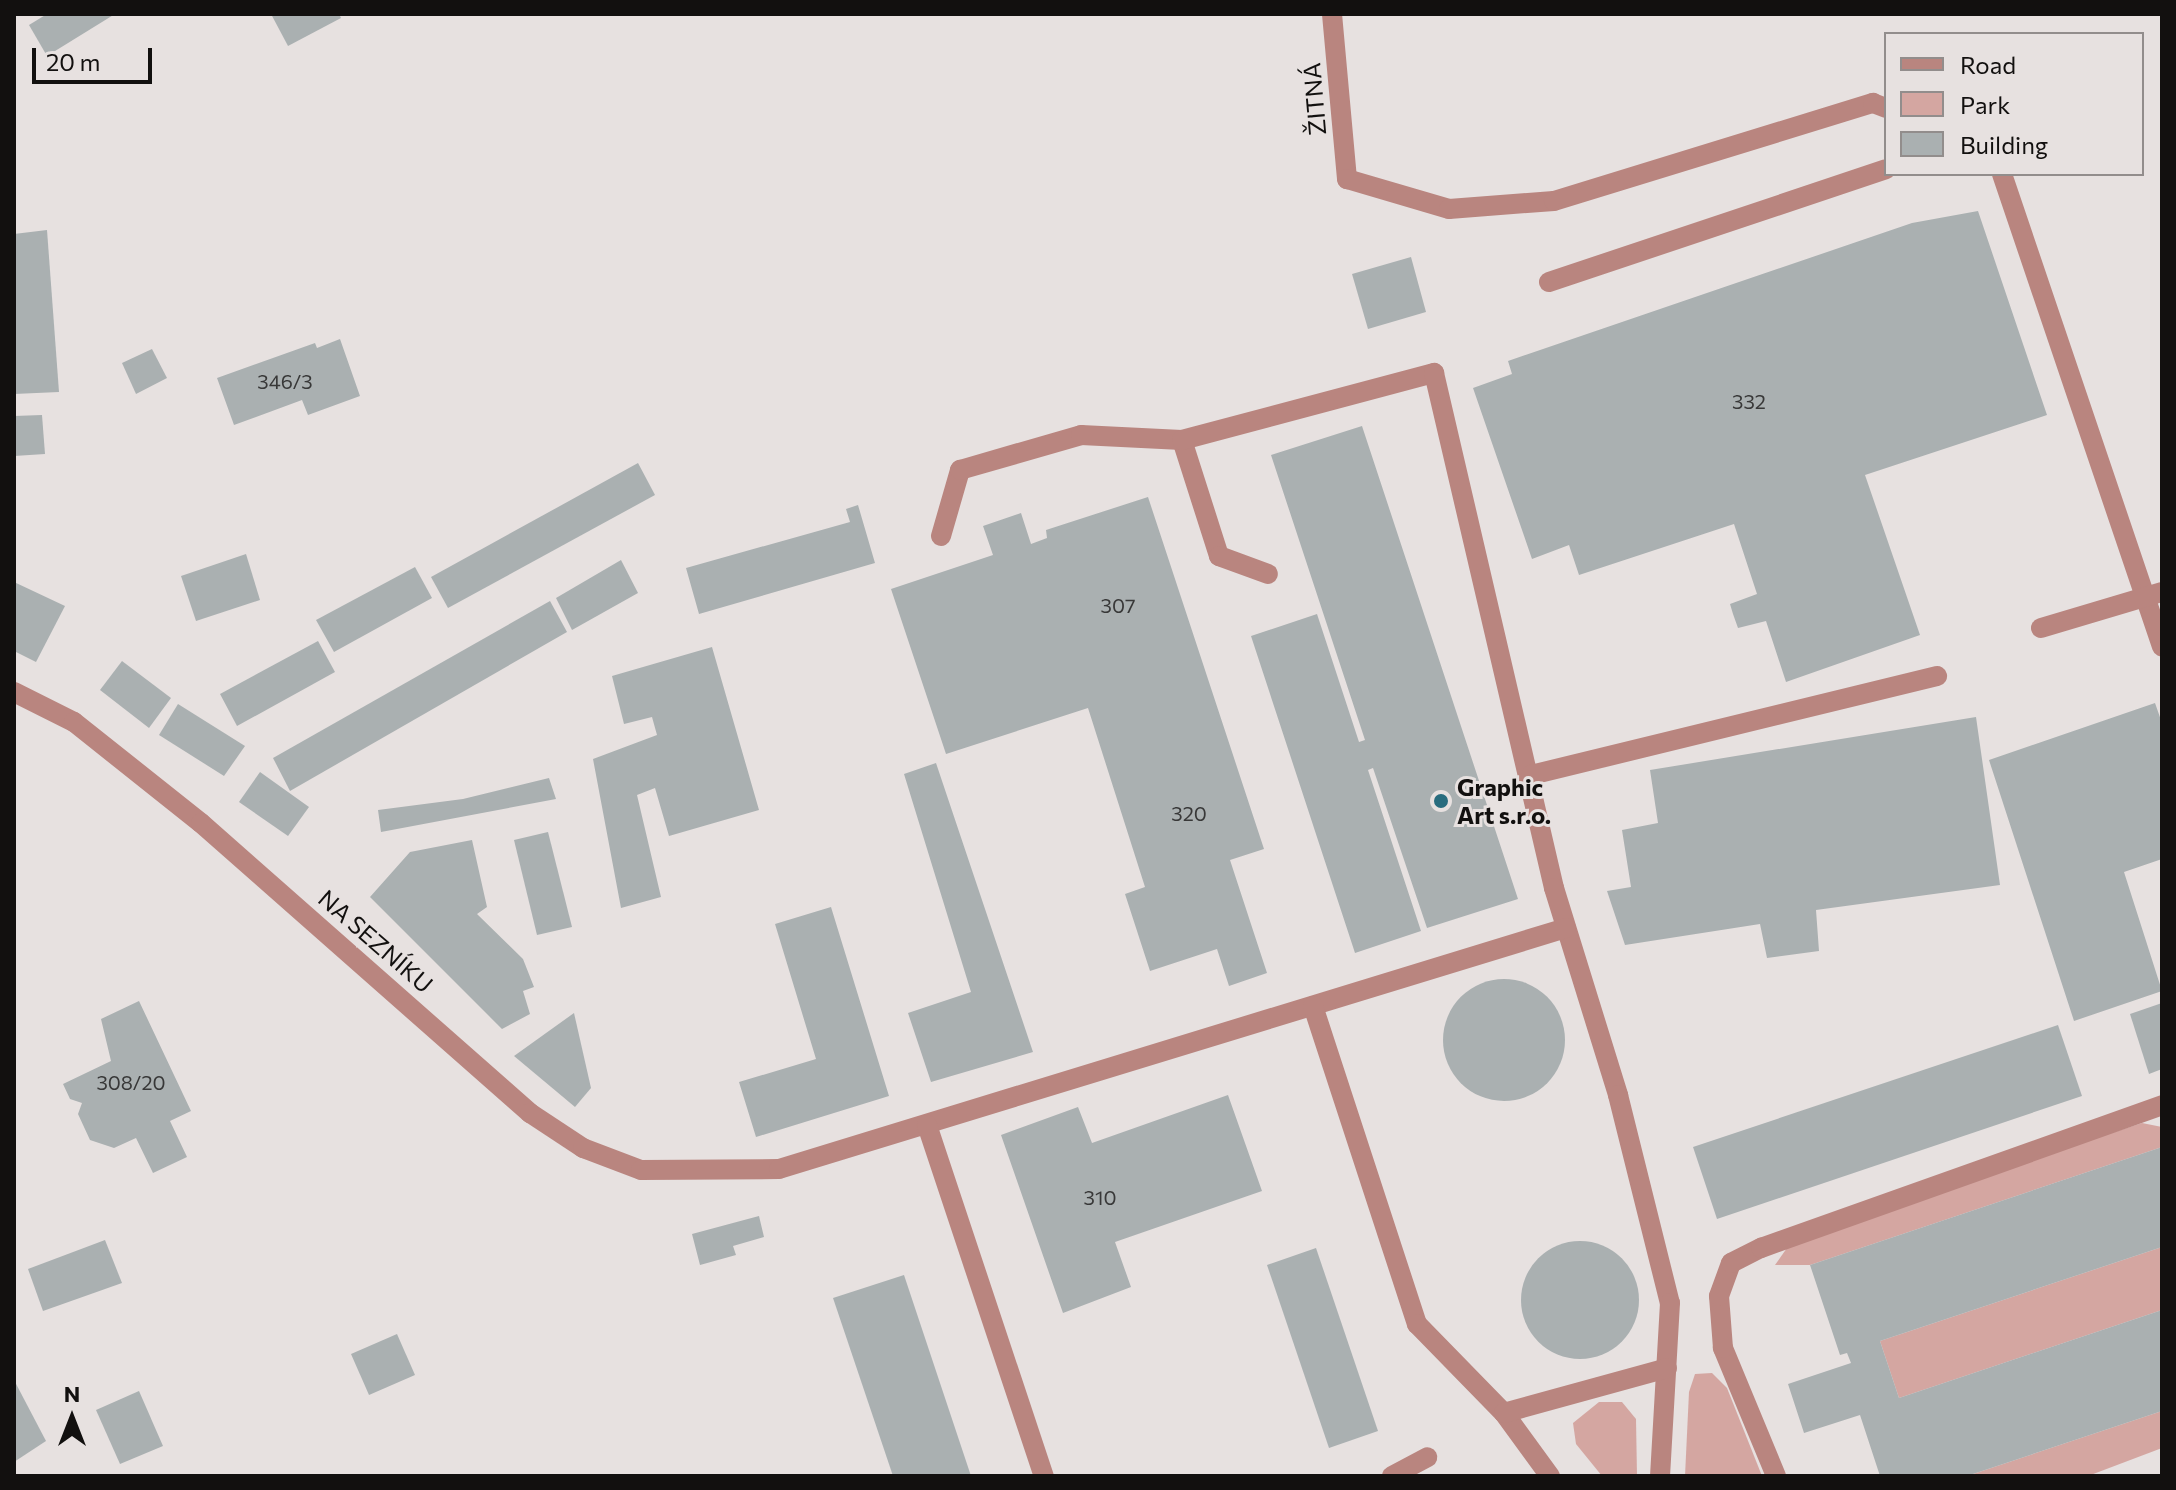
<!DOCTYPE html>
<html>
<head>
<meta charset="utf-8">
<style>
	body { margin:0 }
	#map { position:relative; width:2176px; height:1490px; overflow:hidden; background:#e7e1e0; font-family:Commissioner,sans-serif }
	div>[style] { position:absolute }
	.green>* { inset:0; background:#d4a6a1 }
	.building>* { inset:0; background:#aab0b1 }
	.round { border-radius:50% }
	.minor>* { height:20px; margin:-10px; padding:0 10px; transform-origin:10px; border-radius:10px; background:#b9857f }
	.dots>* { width:22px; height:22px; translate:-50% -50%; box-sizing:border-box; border:4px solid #e7e1e0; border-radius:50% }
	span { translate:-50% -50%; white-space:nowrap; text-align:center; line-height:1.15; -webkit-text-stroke:6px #e7e1e0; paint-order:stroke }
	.number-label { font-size:20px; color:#383838 }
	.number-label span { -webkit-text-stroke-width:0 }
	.street-label { font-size:24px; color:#12100f }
	.poi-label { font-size:24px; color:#12100f; font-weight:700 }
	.left { translate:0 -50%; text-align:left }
	.frame { position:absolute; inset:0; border:16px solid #12100f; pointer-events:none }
	.legend { position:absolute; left:1884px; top:32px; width:260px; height:144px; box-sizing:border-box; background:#e7e1e0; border:2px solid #928d8c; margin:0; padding:10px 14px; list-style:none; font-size:24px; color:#12100f }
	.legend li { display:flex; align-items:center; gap:16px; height:40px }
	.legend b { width:40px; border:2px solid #928d8c }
	.north { position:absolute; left:32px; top:1378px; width:80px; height:80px; -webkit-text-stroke:6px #e7e1e0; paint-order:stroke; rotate:0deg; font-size:22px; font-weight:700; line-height:32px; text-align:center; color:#12100f }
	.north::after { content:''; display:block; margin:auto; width:28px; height:36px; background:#12100f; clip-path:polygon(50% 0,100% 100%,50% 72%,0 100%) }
	.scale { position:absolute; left:32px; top:48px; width:120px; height:36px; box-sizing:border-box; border:4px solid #12100f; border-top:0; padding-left:10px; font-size:24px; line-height:28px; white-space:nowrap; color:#12100f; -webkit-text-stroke:6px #e7e1e0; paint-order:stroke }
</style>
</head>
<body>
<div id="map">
	<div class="green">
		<div style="clip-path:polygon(2142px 1123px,2162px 1127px,2162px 1147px,1810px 1265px,1775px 1265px,1794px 1238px)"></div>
		<div style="clip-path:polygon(2162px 1247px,2162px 1310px,1899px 1398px,1880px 1341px)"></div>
		<div style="clip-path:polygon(1712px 1373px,1727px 1388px,1762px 1476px,1685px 1476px,1689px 1392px,1695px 1374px)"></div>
		<div style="clip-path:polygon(1599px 1402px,1622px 1402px,1636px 1419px,1637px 1476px,1602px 1476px,1576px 1444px,1573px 1423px)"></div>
		<div style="clip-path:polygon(2162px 1411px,2162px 1448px,2088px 1476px,1967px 1476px)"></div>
	</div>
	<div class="building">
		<div style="clip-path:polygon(47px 14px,115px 14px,47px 56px,29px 25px)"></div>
		<div style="clip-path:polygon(271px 14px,339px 14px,341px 18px,288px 46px)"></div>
		<div style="clip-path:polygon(1978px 211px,2047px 415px,1865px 475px,1920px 635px,1786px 682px,1766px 621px,1738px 628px,1733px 614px,1730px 604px,1757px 594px,1734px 524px,1579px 575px,1569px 545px,1532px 559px,1473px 388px,1512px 374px,1508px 361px,1912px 223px)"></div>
		<div style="clip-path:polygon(47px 230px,59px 392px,14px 394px,14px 234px)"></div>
		<div style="clip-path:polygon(1411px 257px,1426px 312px,1368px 329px,1352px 274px)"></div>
		<div style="clip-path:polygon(340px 339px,360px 396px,308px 415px,302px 400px,234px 425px,217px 378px,315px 343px,317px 348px)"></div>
		<div style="clip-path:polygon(152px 349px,167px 378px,136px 394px,122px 363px)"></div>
		<div style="clip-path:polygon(42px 415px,45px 454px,14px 456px,14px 416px)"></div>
		<div style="clip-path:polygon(1362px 426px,1518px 899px,1427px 928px,1373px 768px,1368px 770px,1421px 931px,1355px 953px,1251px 636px,1317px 614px,1359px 742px,1365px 740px,1271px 455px)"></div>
		<div style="clip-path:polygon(638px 463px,655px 495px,448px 608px,431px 577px)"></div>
		<div style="clip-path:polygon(1148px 497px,1264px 849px,1230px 860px,1267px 973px,1229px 986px,1217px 949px,1150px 971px,1125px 894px,1145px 887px,1088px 708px,946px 754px,891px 589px,993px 555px,983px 526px,1021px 513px,1031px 544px,1047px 538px,1046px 530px)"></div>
		<div style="clip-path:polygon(858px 505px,875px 563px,699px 614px,686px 568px,850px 522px,846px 509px)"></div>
		<div style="clip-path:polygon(246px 554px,260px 600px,196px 621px,181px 576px)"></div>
		<div style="clip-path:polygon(621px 560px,638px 593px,572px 630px,556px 598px)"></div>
		<div style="clip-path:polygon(415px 567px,432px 598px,334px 652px,316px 620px)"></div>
		<div style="clip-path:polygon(14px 582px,65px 606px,36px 662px,14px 651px)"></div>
		<div style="clip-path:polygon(550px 601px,567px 632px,290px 791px,273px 758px)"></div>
		<div style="clip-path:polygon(318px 641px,335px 672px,237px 726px,220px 694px)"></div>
		<div style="clip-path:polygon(712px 647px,759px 810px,669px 836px,655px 788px,637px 795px,661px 897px,621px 908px,593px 759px,657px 735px,652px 717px,624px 724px,612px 676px)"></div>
		<div style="clip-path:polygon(122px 661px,171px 698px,149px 728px,100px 690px)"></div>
		<div style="clip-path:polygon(2155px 703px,2162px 723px,2162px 859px,2124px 872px,2162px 991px,2074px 1021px,1989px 760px)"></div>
		<div style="clip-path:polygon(178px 704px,245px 746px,224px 776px,159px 735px)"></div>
		<div style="clip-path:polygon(1976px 717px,2000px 885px,1816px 910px,1819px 951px,1767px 958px,1760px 924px,1625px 945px,1607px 891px,1631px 887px,1622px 830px,1658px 823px,1650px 770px)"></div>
		<div style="clip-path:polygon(936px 763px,1033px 1052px,931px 1082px,908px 1013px,971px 992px,904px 774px)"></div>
		<div style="clip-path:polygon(260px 772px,309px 807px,288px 836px,239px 802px)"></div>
		<div style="clip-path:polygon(549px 778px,556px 799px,381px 832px,378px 810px,463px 799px)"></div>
		<div style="clip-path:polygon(548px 832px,572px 927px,537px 935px,514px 840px)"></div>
		<div style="clip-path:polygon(472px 840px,487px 907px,477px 914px,523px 959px,534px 987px,523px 991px,530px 1014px,502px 1029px,370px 897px,410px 852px)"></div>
		<div style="clip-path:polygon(831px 907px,889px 1096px,756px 1137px,739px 1082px,816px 1059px,775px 924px)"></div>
		<div class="round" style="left:1443px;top:979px;width:122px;height:122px"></div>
		<div style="clip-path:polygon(139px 1001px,191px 1111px,170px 1121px,187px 1157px,153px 1173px,136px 1138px,114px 1148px,90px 1140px,78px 1114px,82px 1103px,70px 1099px,63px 1084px,111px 1061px,101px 1019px)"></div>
		<div style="clip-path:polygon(2162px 1003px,2162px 1069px,2149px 1074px,2130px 1014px)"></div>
		<div style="clip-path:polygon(574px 1013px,591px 1088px,575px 1107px,514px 1056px)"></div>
		<div style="clip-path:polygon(2058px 1025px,2082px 1096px,1717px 1219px,1693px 1147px)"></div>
		<div style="clip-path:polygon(1228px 1095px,1262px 1191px,1115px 1242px,1131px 1287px,1063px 1313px,1001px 1135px,1078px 1107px,1092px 1143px)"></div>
		<div style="clip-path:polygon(2162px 1147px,2162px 1247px,1880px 1341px,1899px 1398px,2162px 1310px,2162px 1411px,1967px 1476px,1880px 1476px,1860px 1415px,1804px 1433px,1788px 1384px,1851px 1363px,1847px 1353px,1840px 1355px,1810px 1265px)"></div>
		<div style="clip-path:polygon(759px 1216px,764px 1237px,733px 1246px,736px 1255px,700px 1265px,692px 1234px)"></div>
		<div style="clip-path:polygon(105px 1240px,122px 1283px,43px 1311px,28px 1269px)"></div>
		<div class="round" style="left:1521px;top:1241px;width:118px;height:118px"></div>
		<div style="clip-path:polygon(1316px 1248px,1378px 1431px,1329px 1448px,1267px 1265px)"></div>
		<div style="clip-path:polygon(904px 1275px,971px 1476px,893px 1476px,833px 1298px)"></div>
		<div style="clip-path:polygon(397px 1334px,415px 1375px,369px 1395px,351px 1354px)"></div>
		<div style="clip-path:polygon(14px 1380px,46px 1441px,14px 1462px)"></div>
		<div style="clip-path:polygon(139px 1391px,163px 1446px,120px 1464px,96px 1410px)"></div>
	</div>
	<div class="minor">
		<div style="left:1332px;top:14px;width:166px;rotate:84.8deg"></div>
		<div style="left:1347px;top:179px;width:106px;rotate:16.4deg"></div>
		<div style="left:1449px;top:209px;width:105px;rotate:-4.4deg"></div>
		<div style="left:1554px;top:201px;width:334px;rotate:-17.1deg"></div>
		<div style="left:1873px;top:103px;width:14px;rotate:21deg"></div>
		<div style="left:2002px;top:174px;width:499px;rotate:71.3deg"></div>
		<div style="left:1549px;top:282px;width:355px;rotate:-18.5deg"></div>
		<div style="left:1182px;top:440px;width:122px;rotate:72.3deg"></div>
		<div style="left:1219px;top:556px;width:52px;rotate:20.2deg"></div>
		<div style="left:941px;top:536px;width:69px;rotate:-73.9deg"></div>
		<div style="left:960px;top:470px;width:126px;rotate:-16.1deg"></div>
		<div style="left:1081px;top:435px;width:101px;rotate:2.8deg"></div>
		<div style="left:1182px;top:440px;width:261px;rotate:-14.9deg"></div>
		<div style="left:1434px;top:373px;width:529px;rotate:76.88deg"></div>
		<div style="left:1554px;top:888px;width:217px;rotate:72.8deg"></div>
		<div style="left:1618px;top:1095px;width:214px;rotate:76deg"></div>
		<div style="left:1670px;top:1303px;width:173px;rotate:93.3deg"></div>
		<div style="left:2041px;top:628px;width:126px;rotate:-16.6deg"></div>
		<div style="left:14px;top:692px;width:67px;rotate:26.6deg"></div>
		<div style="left:74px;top:722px;width:162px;rotate:38.5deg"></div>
		<div style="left:201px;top:823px;width:439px;rotate:41.4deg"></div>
		<div style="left:530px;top:1113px;width:64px;rotate:33.4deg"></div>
		<div style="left:583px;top:1148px;width:62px;rotate:20.8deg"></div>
		<div style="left:641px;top:1170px;width:138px;rotate:-0.4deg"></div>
		<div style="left:779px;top:1169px;width:823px;rotate:-17.03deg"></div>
		<div style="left:1531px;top:775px;width:418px;rotate:-13.7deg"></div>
		<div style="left:1313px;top:1006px;width:335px;rotate:71.9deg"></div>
		<div style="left:1417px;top:1324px;width:124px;rotate:45.7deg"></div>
		<div style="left:1504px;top:1413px;width:78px;rotate:53.9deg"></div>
		<div style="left:927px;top:1125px;width:370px;rotate:71.6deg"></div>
		<div style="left:1504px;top:1413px;width:169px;rotate:-15.4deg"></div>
		<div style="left:1392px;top:1476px;width:40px;rotate:-28deg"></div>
		<div style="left:1776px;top:1476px;width:139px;rotate:-112.5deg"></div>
		<div style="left:1723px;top:1348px;width:52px;rotate:-94.4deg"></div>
		<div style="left:1719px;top:1296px;width:35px;rotate:-70deg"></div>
		<div style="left:1731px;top:1263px;width:34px;rotate:-27deg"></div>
		<div style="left:1761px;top:1248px;width:426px;rotate:-19.6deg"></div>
	</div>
	<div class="dots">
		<div style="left:1441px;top:801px;background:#296c7e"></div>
	</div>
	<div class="number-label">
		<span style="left:285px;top:381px">346/3</span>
		<span style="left:1749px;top:401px">332</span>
		<span style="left:1118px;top:605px">307</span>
		<span style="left:1189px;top:813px">320</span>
		<span style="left:131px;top:1082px">308/20</span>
		<span style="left:1100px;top:1197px">310</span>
	</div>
	<div class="street-label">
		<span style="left:1314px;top:99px;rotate:-95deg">ŽITNÁ</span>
		<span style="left:376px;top:941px;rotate:41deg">NA SEZNÍKU</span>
	</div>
	<div class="poi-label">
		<span class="left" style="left:1457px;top:801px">Graphic<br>Art s.r.o.</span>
	</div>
	<div class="frame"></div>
	<ul class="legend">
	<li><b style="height:10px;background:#b9857f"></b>Road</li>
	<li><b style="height:22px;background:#d4a6a1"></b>Park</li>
	<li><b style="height:22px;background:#aab0b1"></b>Building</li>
	</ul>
	<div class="north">N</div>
	<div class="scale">20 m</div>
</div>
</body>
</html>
